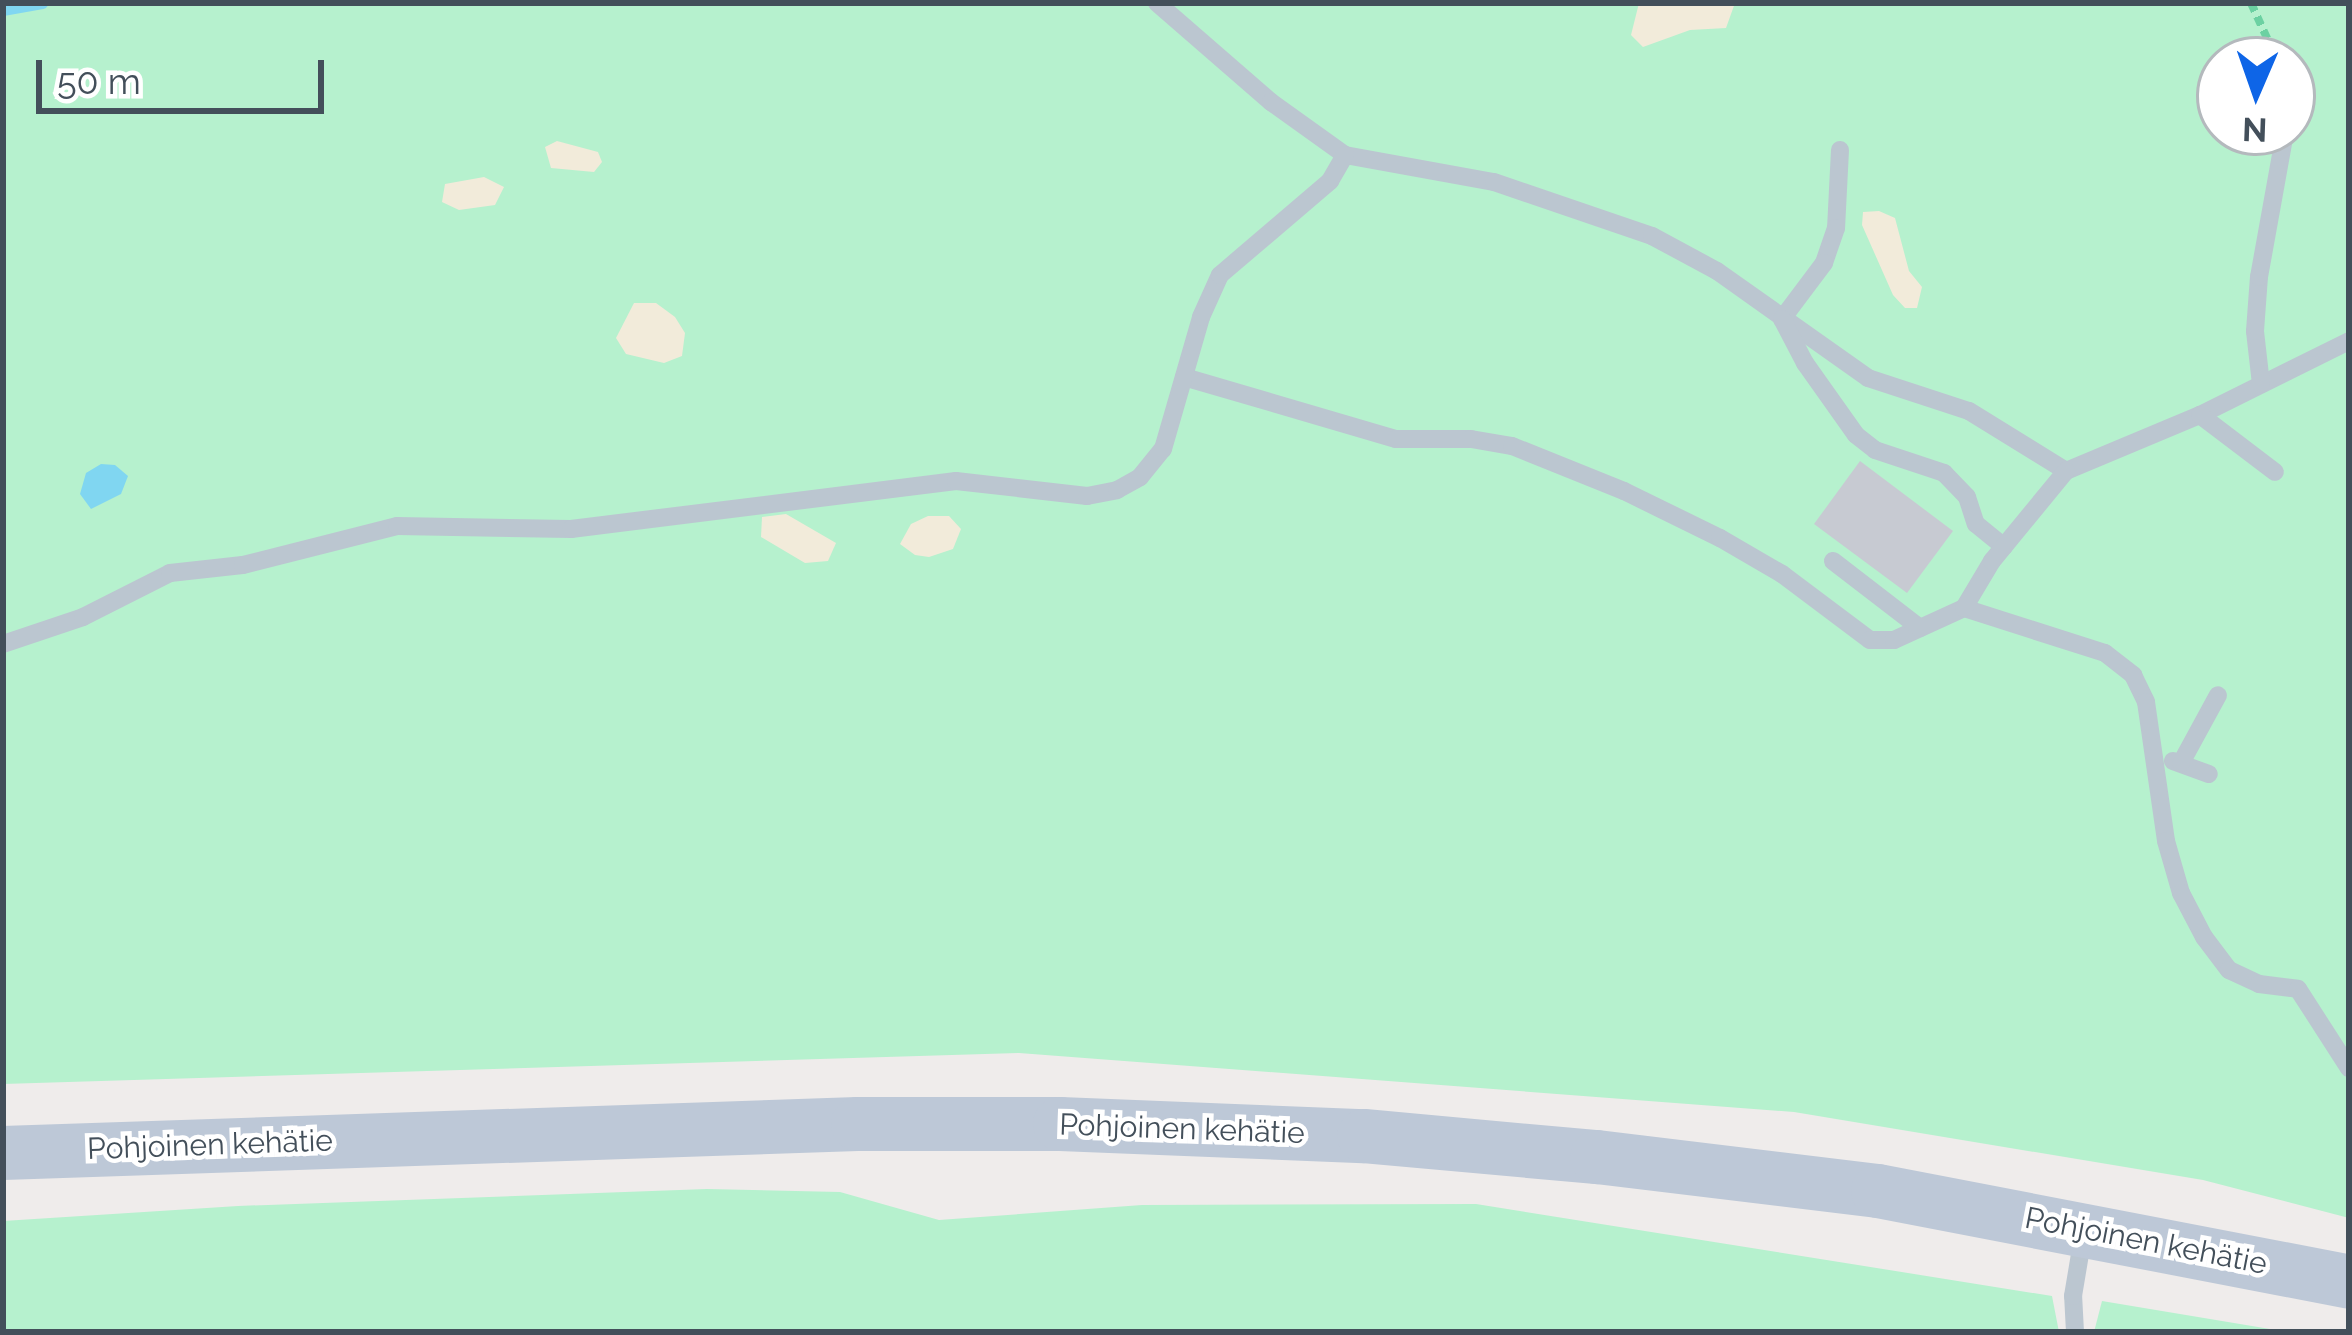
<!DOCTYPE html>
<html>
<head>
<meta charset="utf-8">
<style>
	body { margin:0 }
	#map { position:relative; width:2352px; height:1335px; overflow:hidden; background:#efeceb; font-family:Raleway,sans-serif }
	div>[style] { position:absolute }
	.green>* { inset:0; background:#b6f1ce }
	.sand>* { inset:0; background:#f2ebda }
	.water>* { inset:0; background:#80d6f1 }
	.stream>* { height:12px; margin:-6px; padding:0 6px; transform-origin:6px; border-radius:6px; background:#80d6f1 }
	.building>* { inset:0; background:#c7cad2 }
	.path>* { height:8px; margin-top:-4px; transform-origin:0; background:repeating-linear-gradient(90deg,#6cd1a2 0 9px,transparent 0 15px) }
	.service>* { height:18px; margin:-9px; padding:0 9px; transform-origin:9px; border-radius:9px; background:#bbc6d0 }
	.secondary>* { height:54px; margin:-27px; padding:0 27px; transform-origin:27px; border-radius:27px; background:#bdc8d7 }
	span { translate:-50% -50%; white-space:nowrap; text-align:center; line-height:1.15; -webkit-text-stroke:9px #fff; paint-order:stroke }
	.street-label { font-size:30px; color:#434f5a }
	.frame { position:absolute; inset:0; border:6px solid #434f5a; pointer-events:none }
	.north { position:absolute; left:2196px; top:36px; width:120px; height:120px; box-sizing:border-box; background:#fff; border:3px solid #b4b9bd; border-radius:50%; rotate:182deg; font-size:33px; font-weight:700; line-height:48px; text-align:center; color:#434f5a }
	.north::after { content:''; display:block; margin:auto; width:42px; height:54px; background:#0e65e7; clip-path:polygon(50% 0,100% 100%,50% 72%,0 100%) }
	.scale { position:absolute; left:36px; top:60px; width:288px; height:54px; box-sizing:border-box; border:6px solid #434f5a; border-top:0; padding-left:15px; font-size:36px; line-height:42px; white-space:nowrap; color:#434f5a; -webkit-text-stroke:9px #fff; paint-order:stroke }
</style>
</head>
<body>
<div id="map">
	<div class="green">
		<div style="clip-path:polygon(evenodd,3px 3px,2349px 3px,2349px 1218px,2203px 1180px,1794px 1112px,1019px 1053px,3px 1084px,3px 3px,2220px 60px,2292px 60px,2292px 132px,2220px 132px,2220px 60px)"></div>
		<div style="clip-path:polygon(707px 1189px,840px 1192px,939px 1220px,1142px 1205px,1476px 1204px,2052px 1296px,2059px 1332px,3px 1332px,3px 1221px,238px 1206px)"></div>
		<div style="clip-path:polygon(2102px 1301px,2288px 1332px,2094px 1332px)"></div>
	</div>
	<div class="sand">
		<div style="clip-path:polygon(1639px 3px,1735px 3px,1726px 28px,1690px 30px,1643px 47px,1631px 35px)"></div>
		<div style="clip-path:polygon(557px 141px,598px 152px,602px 162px,594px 172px,551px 168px,545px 147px)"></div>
		<div style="clip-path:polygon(484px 177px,504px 187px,495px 205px,459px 210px,442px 202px,445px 184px)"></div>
		<div style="clip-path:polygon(1879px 211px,1895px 218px,1909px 271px,1922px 287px,1917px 308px,1905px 308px,1893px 295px,1862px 225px,1863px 212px)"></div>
		<div style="clip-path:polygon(634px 303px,656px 303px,675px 317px,685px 333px,682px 356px,664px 363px,626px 354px,616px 338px)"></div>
		<div style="clip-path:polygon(786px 514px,836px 543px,828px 561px,805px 563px,761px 537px,762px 517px)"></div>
		<div style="clip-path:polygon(928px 516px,949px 516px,961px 529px,953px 549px,929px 557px,915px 555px,900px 544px,911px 524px)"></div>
	</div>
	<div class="water">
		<div style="clip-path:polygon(101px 464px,115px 465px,128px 476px,121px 494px,91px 509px,80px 494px,86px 473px)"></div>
	</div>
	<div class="stream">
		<div style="left:3px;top:10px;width:40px;rotate:-10deg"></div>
	</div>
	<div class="building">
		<div style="clip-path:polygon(1860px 461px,1953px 531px,1907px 593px,1814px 524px)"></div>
	</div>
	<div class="path">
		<div style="left:2251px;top:3px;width:63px;rotate:65.5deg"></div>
	</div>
	<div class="service">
		<div style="left:1157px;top:3px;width:151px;rotate:41deg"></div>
		<div style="left:1271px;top:102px;width:91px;rotate:35.6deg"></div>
		<div style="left:1345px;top:155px;width:151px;rotate:10.3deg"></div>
		<div style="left:1494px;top:182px;width:167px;rotate:18.9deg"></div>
		<div style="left:1652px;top:236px;width:74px;rotate:28.3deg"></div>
		<div style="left:1717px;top:271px;width:185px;rotate:35.3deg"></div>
		<div style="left:1868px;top:378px;width:106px;rotate:18.1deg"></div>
		<div style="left:1969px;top:411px;width:114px;rotate:31.7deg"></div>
		<div style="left:2066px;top:471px;width:145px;rotate:-22.7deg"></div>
		<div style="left:2200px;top:415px;width:166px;rotate:-26.4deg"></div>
		<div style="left:1840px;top:150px;width:78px;rotate:92.9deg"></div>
		<div style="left:1836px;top:228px;width:37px;rotate:109deg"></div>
		<div style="left:1824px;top:263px;width:70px;rotate:126.9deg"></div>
		<div style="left:1782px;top:319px;width:50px;rotate:62.4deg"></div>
		<div style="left:1805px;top:363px;width:88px;rotate:54.7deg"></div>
		<div style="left:1856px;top:435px;width:24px;rotate:38deg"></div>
		<div style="left:1875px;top:450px;width:73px;rotate:18.4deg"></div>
		<div style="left:1944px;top:473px;width:33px;rotate:46deg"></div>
		<div style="left:1967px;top:497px;width:28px;rotate:72deg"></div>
		<div style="left:1976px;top:524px;width:36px;rotate:39deg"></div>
		<div style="left:1184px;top:377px;width:221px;rotate:16.3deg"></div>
		<div style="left:1396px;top:439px;width:75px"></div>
		<div style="left:1471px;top:439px;width:42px;rotate:9.7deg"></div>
		<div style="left:1512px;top:446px;width:121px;rotate:21.9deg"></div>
		<div style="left:1624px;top:491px;width:107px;rotate:26.1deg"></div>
		<div style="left:1720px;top:538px;width:72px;rotate:30.1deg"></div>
		<div style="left:1782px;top:574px;width:110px;rotate:36.9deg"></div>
		<div style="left:1870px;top:640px;width:24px"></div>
		<div style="left:1894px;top:640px;width:77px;rotate:-24.6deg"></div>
		<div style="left:1964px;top:608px;width:148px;rotate:17.7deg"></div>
		<div style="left:2105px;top:653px;width:36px;rotate:38deg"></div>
		<div style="left:2133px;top:675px;width:30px;rotate:64deg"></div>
		<div style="left:2146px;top:702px;width:140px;rotate:81.8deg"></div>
		<div style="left:2166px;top:841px;width:54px;rotate:73.9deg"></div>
		<div style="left:2181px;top:893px;width:50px;rotate:62.4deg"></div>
		<div style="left:2204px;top:937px;width:41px;rotate:52.9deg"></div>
		<div style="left:2229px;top:970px;width:33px;rotate:25deg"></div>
		<div style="left:2259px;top:984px;width:39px;rotate:7deg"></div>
		<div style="left:2298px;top:989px;width:94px;rotate:57.2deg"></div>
		<div style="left:2261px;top:384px;width:53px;rotate:-96.5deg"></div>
		<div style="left:2255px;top:331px;width:54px;rotate:-85.8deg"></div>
		<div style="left:2259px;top:277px;width:147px;rotate:-79.8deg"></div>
		<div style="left:2200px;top:415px;width:94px;rotate:37.2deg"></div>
		<div style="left:1833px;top:561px;width:110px;rotate:37.6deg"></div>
		<div style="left:1964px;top:608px;width:55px;rotate:-59.2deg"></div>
		<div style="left:1992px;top:561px;width:117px;rotate:-50.6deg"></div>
		<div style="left:3px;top:644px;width:84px;rotate:-18.6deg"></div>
		<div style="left:83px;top:617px;width:97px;rotate:-26.8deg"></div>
		<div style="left:170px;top:573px;width:73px;rotate:-6.3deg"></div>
		<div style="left:243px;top:565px;width:159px;rotate:-14.2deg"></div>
		<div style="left:397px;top:526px;width:174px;rotate:1deg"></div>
		<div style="left:571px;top:529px;width:388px;rotate:-7.1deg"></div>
		<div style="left:956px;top:481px;width:132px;rotate:6.5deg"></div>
		<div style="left:1087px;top:496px;width:31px;rotate:-11deg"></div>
		<div style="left:1117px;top:490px;width:26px;rotate:-29deg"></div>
		<div style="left:1140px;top:477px;width:36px;rotate:-51deg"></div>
		<div style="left:1163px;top:449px;width:137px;rotate:-73.9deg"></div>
		<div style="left:1201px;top:317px;width:46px;rotate:-65.7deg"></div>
		<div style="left:1220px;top:275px;width:145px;rotate:-40.5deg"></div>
		<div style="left:1330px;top:181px;width:30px;rotate:-60deg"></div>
		<div style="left:2173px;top:761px;width:38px;rotate:20deg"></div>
		<div style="left:2181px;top:763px;width:77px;rotate:-61.4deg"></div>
		<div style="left:2075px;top:1332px;width:36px;rotate:-93deg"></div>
		<div style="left:2073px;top:1296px;width:61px;rotate:-80.5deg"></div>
	</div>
	<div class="secondary">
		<div style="left:3px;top:1153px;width:855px;rotate:-1.94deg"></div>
		<div style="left:858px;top:1124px;width:202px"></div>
		<div style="left:1060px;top:1124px;width:304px;rotate:2.3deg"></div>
		<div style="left:1364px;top:1136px;width:234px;rotate:5.2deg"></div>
		<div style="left:1597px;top:1157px;width:283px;rotate:6.9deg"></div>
		<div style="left:1878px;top:1191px;width:480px;rotate:10.9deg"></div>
	</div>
	<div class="street-label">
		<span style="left:1182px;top:1129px;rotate:2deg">Pohjoinen kehätie</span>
		<span style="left:210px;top:1145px;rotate:-2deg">Pohjoinen kehätie</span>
		<span style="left:2146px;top:1241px;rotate:11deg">Pohjoinen kehätie</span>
	</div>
	<div class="frame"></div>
	<div class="north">N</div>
	<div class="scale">50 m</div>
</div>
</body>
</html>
